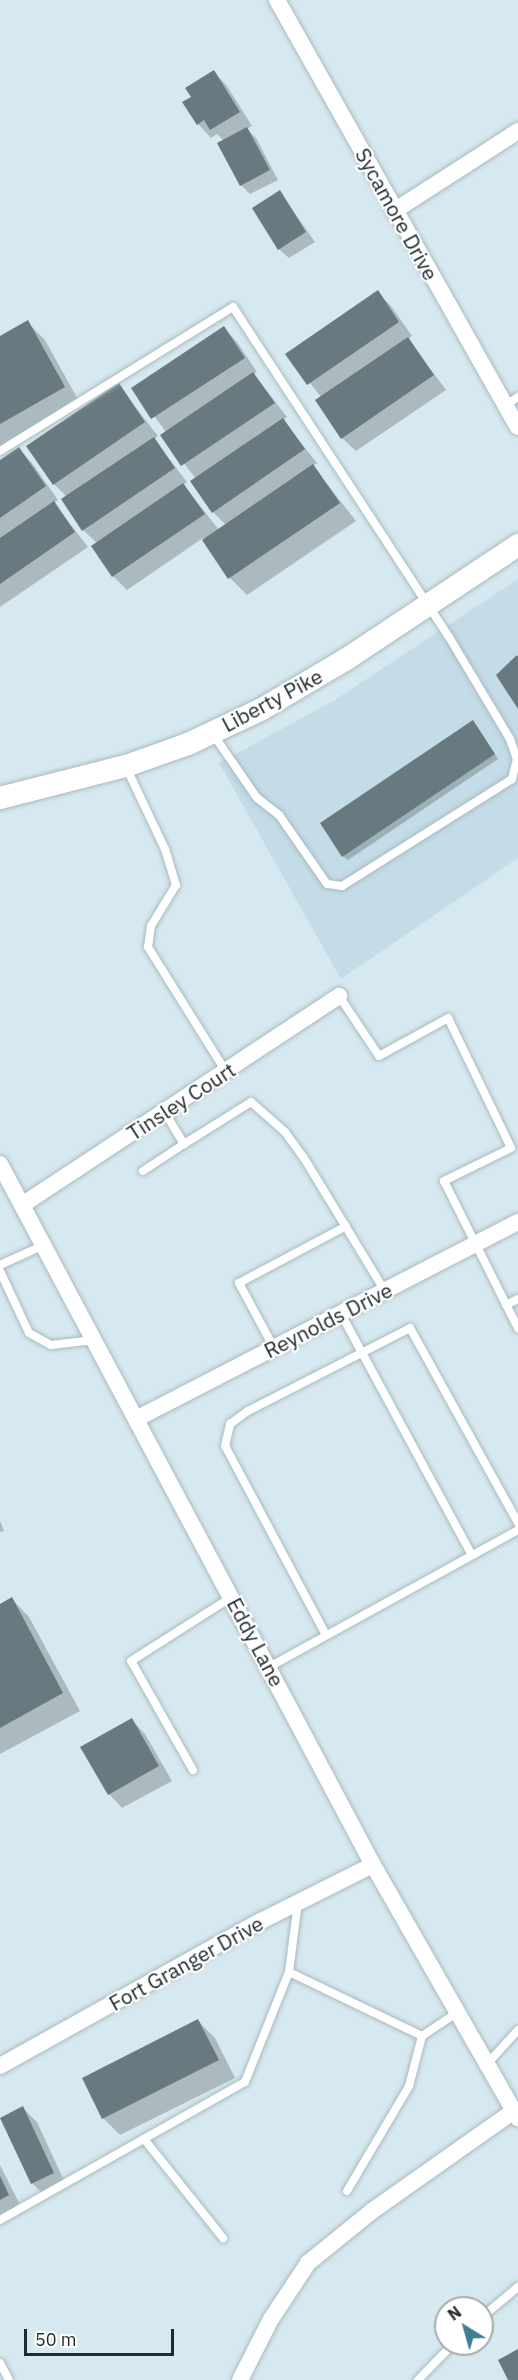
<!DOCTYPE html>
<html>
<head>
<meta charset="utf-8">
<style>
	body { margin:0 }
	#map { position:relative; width:518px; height:2380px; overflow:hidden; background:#d7e9f0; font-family:"IBM Plex Sans",sans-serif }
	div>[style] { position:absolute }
	.built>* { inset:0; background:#c3dce7 }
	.shadow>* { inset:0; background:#0003 }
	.building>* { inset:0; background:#697980 }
	.roads { filter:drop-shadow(0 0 2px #a9bac1) drop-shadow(0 0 2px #a9bac1) }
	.lane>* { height:8px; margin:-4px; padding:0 4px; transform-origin:4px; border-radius:4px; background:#fff }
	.street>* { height:16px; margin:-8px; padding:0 8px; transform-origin:8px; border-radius:8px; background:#fff }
	.secondary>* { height:22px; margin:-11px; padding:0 11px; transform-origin:11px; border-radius:11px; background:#fff }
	span { translate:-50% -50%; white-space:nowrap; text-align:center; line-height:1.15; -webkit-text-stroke:4.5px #fff; paint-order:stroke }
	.street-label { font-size:21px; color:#232a2d }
	.north { position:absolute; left:434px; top:2296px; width:60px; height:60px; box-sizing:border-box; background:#fff; border:2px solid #a7aaab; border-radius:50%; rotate:323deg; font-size:16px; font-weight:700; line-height:24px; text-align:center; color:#232a2d }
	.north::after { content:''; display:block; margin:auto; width:21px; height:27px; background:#407e93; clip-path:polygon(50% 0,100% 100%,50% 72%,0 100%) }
	.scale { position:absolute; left:24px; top:2329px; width:150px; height:27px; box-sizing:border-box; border:3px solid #232a2d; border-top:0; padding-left:8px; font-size:18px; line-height:21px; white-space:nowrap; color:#232a2d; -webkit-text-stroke:4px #fff; paint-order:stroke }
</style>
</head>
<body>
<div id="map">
	<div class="built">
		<div style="clip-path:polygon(518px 579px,518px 858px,341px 979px,219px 763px,335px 700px)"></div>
	</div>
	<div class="shadow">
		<div style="clip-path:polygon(214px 72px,227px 86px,252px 126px,247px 129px,256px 138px,278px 180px,250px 194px,241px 185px,224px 141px,217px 134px,211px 138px,198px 124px,193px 97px)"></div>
		<div style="clip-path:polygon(280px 192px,315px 242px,289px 258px,279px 249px)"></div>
		<div style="clip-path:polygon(377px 292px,391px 306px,412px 336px,408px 339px,446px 390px,356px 451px,342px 438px,321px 397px,287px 354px)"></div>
		<div style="clip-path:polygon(27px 322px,45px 340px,81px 405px,0 451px,0 338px)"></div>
		<div style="clip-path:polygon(224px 328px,237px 342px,257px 372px,254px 374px,287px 417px,283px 420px,317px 463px,313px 466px,356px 521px,247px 595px,230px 578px,203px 538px,127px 590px,113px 576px,93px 546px,97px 543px,83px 530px,67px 497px,54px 484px,118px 385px,158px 436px,154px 439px,187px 482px,184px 485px,219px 530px,226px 525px,213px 512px,196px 479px,162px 435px,166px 432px,133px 388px)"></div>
		<div style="clip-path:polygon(18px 449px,32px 463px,58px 500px,54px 503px,88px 547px,0 607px,0 462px)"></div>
		<div style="clip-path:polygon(477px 727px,498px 759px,348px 860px,343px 856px)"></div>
		<div style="clip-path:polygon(0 1521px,4px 1531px,0 1532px)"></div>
		<div style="clip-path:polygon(12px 1599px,29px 1617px,80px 1711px,0 1754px,0 1606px)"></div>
		<div style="clip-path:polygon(132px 1720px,145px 1734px,172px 1781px,122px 1808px,109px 1794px)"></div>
		<div style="clip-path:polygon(198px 2021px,215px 2038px,235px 2078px,120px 2135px,103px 2118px)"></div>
		<div style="clip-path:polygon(23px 2108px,37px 2122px,67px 2187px,46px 2197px,32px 2183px)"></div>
		<div style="clip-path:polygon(0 2165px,22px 2209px,0 2220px)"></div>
	</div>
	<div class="building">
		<div style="clip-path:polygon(214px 70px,240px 112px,210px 130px,204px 120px,197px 125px,182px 102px,191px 97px,185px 88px)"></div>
		<div style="clip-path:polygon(247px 127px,270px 170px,240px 186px,217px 143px)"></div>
		<div style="clip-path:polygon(280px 190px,306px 232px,278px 250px,252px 208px)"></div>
		<div style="clip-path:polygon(378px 290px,399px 322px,307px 385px,285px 354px)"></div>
		<div style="clip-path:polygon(28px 320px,65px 387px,0 424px,0 336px)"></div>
		<div style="clip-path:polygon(224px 326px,245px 358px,151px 419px,131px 388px)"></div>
		<div style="clip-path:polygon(408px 337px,434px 375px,341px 439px,315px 400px)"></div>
		<div style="clip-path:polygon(253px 372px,275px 403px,181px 466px,160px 435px)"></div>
		<div style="clip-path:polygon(119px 383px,145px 422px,53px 485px,26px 446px)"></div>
		<div style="clip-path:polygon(283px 418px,305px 449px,212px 513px,190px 481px)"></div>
		<div style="clip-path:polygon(154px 437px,175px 468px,82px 531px,61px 499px)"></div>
		<div style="clip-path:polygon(19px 447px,46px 486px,0 518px,0 460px)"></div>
		<div style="clip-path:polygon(313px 464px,340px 503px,228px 579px,202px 540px)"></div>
		<div style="clip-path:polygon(183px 483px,205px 514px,112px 577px,91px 546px)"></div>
		<div style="clip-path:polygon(54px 501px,75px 532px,0 584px,0 538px)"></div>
		<div style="clip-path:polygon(517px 655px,518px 657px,518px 709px,496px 675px)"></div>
		<div style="clip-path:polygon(473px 720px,495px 754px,342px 857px,320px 823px)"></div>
		<div style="clip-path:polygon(12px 1597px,63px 1693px,0 1728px,0 1604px)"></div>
		<div style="clip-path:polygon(132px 1718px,159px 1766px,108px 1795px,80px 1747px)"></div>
		<div style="clip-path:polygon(198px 2019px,219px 2060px,102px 2119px,82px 2078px)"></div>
		<div style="clip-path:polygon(23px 2106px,54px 2173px,31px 2184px,0 2118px)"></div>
		<div style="clip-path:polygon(0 2176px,9px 2195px,0 2200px)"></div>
		<div style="clip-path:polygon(518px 2349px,518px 2380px,508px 2380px,498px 2360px)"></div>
	</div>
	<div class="roads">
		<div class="lane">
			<div style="left:505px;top:406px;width:16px;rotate:-35deg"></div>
			<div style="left:0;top:451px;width:274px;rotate:-31.7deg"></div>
			<div style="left:233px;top:307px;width:394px;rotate:56.8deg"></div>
			<div style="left:449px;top:637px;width:119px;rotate:59.1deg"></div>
			<div style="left:510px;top:739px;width:21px;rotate:71deg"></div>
			<div style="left:517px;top:759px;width:21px;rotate:104deg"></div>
			<div style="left:512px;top:779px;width:201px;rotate:147.8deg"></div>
			<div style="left:342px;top:886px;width:15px;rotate:-172deg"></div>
			<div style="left:327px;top:884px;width:84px;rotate:-124.8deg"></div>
			<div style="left:279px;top:815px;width:28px;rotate:-142deg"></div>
			<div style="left:257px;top:798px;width:78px;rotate:-124.5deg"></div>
			<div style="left:126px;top:767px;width:91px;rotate:64.6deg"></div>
			<div style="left:165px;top:849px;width:38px;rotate:73deg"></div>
			<div style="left:176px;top:885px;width:48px;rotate:121.4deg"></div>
			<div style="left:151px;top:926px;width:21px;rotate:98deg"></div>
			<div style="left:148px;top:947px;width:147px;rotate:58deg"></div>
			<div style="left:339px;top:996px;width:72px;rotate:56.3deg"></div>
			<div style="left:379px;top:1056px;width:79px;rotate:-28.8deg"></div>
			<div style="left:448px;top:1018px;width:144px;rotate:64.1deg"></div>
			<div style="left:511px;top:1148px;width:75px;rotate:153.8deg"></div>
			<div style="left:444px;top:1181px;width:165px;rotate:63.3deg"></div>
			<div style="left:164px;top:1111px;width:39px;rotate:59deg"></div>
			<div style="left:184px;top:1144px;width:79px;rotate:-32.1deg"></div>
			<div style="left:251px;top:1102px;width:45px;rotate:41.4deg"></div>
			<div style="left:285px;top:1132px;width:32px;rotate:54deg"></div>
			<div style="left:304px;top:1158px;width:156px;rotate:58.7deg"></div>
			<div style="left:143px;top:1171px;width:49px;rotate:-33.4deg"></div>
			<div style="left:0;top:1265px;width:48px;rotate:-24.4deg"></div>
			<div style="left:0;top:1271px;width:68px;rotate:64.9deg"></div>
			<div style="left:29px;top:1333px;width:25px;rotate:29deg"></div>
			<div style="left:51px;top:1345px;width:44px;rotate:-6.5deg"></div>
			<div style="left:506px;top:1305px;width:13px;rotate:-27deg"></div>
			<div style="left:341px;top:1314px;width:274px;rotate:61.5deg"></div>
			<div style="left:274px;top:1348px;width:74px;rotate:-118.3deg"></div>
			<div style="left:239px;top:1283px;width:121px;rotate:-28deg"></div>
			<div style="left:326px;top:1635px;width:214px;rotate:-118.1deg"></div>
			<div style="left:225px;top:1446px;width:23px;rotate:-77deg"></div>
			<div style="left:230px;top:1424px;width:22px;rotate:-36deg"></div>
			<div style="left:248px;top:1411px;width:182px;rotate:-27.1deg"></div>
			<div style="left:410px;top:1328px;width:223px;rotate:61deg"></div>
			<div style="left:269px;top:1667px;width:284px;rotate:-28.8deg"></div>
			<div style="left:193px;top:1770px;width:125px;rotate:-119.6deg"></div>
			<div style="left:131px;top:1661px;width:120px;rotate:-32.4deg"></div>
			<div style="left:298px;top:1902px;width:71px;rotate:97.3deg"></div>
			<div style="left:289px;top:1972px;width:148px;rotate:25.7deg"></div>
			<div style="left:487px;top:2064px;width:46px;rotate:-47.6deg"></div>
			<div style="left:144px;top:2139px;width:127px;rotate:51.4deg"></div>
			<div style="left:347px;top:2191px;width:122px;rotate:-59.4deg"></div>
			<div style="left:409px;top:2086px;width:52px;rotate:-75.4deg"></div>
			<div style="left:422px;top:2036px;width:43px;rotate:-33.7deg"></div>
			<div style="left:0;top:2220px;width:281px;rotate:-29.4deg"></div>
			<div style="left:245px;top:2082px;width:118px;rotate:-68.2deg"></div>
			<div style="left:482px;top:2317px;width:47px;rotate:-39.8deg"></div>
			<div style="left:0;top:2363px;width:19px;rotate:62deg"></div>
			<div style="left:418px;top:2380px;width:50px;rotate:-45.8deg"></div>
		</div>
		<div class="street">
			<div style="left:277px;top:0;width:490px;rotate:60.6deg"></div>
			<div style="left:394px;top:211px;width:148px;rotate:-32.8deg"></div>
			<div style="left:0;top:1164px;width:794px;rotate:61.98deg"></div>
			<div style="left:373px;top:1865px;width:292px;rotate:60.2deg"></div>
			<div style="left:22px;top:1205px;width:380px;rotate:-33.4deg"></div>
			<div style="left:138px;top:1418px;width:428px;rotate:-27.3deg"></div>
			<div style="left:0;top:2066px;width:299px;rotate:-29.1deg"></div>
			<div style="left:261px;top:1921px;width:125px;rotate:-26.6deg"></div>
			<div style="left:240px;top:2380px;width:68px;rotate:-63.1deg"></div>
			<div style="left:271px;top:2319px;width:67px;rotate:-56.5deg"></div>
			<div style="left:308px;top:2263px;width:82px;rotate:-39.1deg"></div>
			<div style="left:372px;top:2211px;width:174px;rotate:-35.2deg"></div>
		</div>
		<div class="secondary">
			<div style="left:0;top:798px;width:130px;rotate:-14.3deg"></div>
			<div style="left:126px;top:766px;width:66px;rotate:-19.5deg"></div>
			<div style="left:188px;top:744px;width:82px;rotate:-25.3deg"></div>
			<div style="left:262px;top:709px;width:96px;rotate:-30.6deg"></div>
			<div style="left:345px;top:660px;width:208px;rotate:-33.6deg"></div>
		</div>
	</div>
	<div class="street-label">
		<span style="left:397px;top:214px;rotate:61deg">Sycamore Drive</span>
		<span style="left:272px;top:700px;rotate:-28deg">Liberty Pike</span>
		<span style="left:181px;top:1101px;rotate:-33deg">Tinsley Court</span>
		<span style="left:328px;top:1320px;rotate:-27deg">Reynolds Drive</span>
		<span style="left:256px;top:1642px;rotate:62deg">Eddy Lane</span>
		<span style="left:186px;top:1963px;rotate:-29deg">Fort Granger Drive</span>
	</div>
	<div class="north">N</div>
	<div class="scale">50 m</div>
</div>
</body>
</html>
